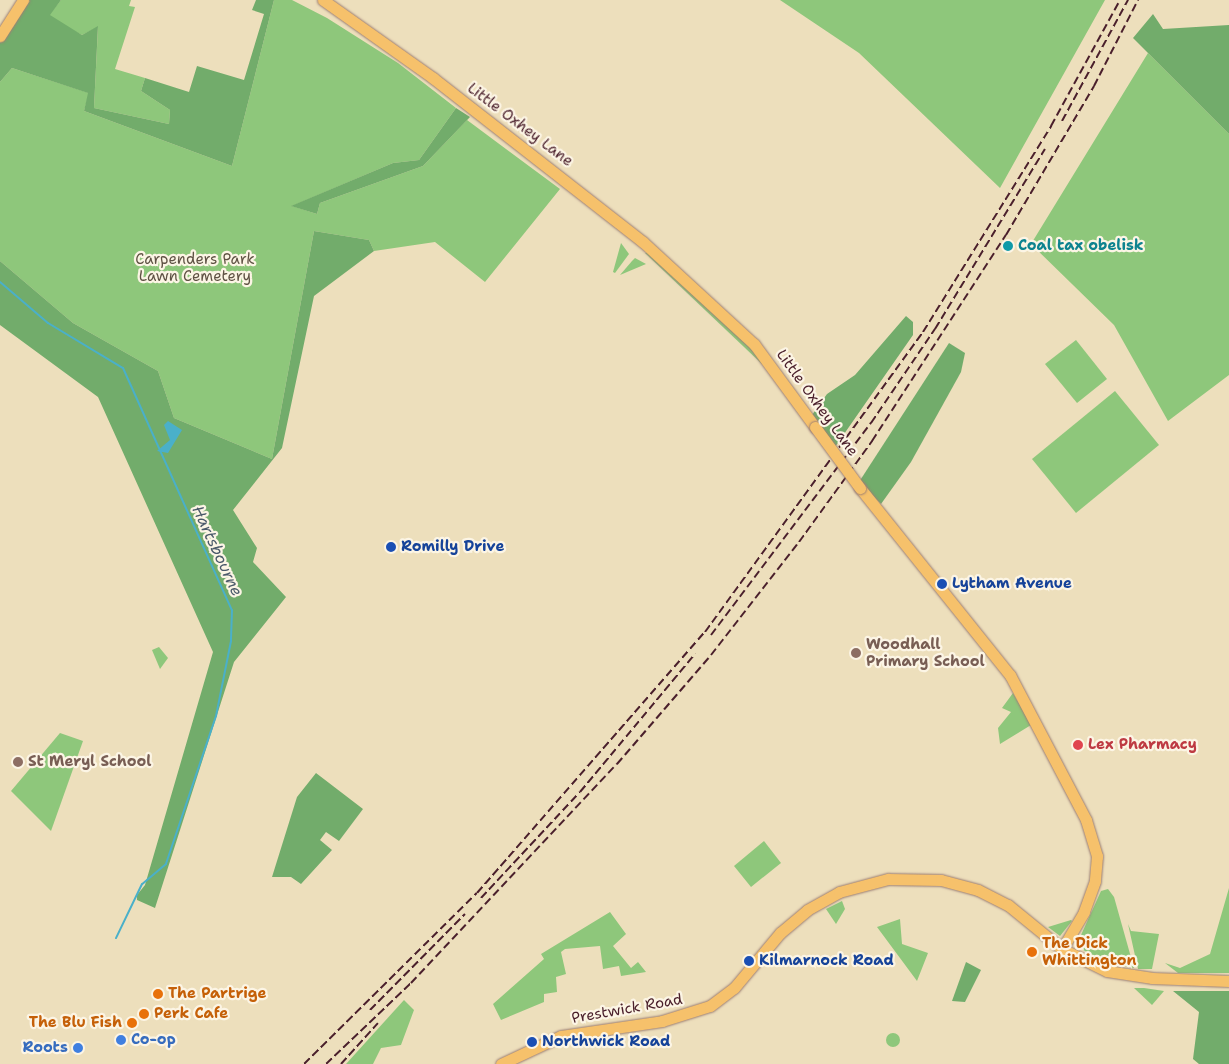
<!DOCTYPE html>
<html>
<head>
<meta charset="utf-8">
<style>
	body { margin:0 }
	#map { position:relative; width:1229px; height:1064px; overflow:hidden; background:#eddfbc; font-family:"Shantell Sans",sans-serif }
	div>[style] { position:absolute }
	.green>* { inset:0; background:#8ec77b }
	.round { border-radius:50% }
	.forest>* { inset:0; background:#72ac6b }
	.water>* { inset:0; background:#4ab0c9 }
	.stream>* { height:2px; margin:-1px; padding:0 1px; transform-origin:1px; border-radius:1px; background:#4ab0c9 }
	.roads { filter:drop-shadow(0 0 1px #9c7f74) drop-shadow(0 0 1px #9c7f74) }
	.major>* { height:11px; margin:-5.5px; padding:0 5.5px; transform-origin:5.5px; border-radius:5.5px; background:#f6c16b }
	.rail>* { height:2px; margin-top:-1px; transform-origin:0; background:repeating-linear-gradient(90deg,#4a1f2b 0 8px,transparent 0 12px) }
	.bridges { filter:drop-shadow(0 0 1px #9c7f74) drop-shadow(0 0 1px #9c7f74) }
	.major-bridge>* { height:11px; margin:-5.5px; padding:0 5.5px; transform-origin:5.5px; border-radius:5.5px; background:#f6c16b }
	.dots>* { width:14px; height:14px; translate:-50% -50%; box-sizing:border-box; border:2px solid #fcf5e5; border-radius:50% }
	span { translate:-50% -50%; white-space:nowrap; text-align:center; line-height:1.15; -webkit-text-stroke:4.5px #fcf5e5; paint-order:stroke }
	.street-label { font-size:15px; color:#4a1f2b }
	.culture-label { font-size:15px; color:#0d838f; font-weight:700 }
	.left { translate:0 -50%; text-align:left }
	.park-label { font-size:15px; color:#5e5143 }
	.transit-label { font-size:15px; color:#164399; font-weight:700 }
	.education-label { font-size:15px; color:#785e54; font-weight:700 }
	.health-label { font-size:15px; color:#be3a42; font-weight:700 }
	.food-label { font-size:15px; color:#c56008; font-weight:700 }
	.right { translate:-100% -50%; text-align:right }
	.shop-label { font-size:15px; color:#366cbe; font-weight:700 }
	.water-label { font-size:16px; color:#4a596a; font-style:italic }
</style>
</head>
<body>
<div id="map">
	<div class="green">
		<div style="clip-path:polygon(61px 0,131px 0,129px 6px,135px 7px,115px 69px,145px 78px,141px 91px,170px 110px,169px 124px,94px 108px,98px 27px,82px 35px,64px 26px,49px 15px)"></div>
		<div style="clip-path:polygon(274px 0,292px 0,327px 18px,398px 63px,456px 108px,419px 160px,393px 163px,292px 206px,317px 214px,320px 203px,423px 166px,467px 120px,560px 189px,485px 282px,435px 242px,374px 251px,369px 240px,314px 231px,272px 459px,174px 418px,158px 371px,73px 323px,0 261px,0 82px,12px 68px,89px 93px,84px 111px,232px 166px)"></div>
		<div style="clip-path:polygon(780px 0,1105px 0,1000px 188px,859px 53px)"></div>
		<div style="clip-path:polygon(1148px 53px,1229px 134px,1229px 375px,1168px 421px,1114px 325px,1031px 244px)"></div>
		<div style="clip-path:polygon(621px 243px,629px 254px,615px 273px,613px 272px)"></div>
		<div style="clip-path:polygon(648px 252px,765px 361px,764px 366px,645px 253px)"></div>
		<div style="clip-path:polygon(635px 258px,646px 264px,620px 275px,632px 261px)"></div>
		<div style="clip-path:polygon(1076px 340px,1107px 379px,1077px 403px,1045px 364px)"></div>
		<div style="clip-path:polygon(1115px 391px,1159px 445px,1076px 513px,1032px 459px)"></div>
		<div style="clip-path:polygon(159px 647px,168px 658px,160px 669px,152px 650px)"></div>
		<div style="clip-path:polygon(1013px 693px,1031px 725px,1000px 744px,998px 728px,1011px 712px,1002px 708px)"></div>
		<div style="clip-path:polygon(60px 733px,83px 741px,51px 831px,11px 791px)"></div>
		<div style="clip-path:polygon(764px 841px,781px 863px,751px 887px,734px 866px)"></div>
		<div style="clip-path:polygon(1229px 888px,1229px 973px,1178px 973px,1165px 963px,1180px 968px,1210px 954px)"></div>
		<div style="clip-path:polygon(1108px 889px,1114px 897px,1134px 968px,1105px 962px,1076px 946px,1101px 891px)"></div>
		<div style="clip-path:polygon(842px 901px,845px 909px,836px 924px,826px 909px)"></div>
		<div style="clip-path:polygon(610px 912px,626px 934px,613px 946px,631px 968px,638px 962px,646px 972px,621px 976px,619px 966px,603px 969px,600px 946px,565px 949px,561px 952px,566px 974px,556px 977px,557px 992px,544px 994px,544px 1002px,501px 1020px,493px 1004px,544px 959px,541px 954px)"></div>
		<div style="clip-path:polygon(900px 919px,902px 944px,928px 953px,917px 981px,877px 927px)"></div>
		<div style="clip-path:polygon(1072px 921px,1060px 936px,1048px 927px,1071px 920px)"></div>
		<div style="clip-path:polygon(1128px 924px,1131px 931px,1159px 934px,1152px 969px,1138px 969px)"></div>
		<div style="clip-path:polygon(1134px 988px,1144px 988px,1164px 991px,1152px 1005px)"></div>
		<div style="clip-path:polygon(404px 1000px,414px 1010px,401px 1045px,381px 1048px,373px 1064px,346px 1064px)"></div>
		<div class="round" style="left:886px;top:1033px;width:14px;height:14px"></div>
	</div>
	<div class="forest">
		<div style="clip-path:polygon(28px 0,61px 0,50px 15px,82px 35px,98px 26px,94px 108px,169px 124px,170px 110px,141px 91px,145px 78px,189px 92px,197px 66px,244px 80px,264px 14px,252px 10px,256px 0,274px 0,232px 166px,84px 111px,88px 93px,12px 68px,0 82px,0 43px)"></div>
		<div style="clip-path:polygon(1153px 14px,1163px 29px,1229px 25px,1229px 134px,1133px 38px)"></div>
		<div style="clip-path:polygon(456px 108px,470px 117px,423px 166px,320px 203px,317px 214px,291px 206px,393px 163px,419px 160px)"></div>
		<div style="clip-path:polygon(314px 231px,369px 240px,374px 251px,314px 296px,282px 448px,233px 510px,257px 548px,253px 562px,286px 597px,234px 662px,155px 908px,137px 900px,137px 895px,145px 885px,213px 652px,98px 397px,0 325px,0 261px,73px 323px,158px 371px,174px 418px,272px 459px)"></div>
		<div style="clip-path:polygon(906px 316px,913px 322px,913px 335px,835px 447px,812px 415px,827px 394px,855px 375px)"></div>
		<div style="clip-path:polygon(949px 343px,965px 353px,961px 372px,911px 462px,881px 504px,859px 482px)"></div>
		<div style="clip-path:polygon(316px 773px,363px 809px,339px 841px,326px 832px,320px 840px,332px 850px,301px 884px,291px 877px,272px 877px,297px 797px)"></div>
		<div style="clip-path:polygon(966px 962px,981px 970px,965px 1002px,952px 1001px)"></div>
		<div style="clip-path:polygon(1173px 991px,1229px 991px,1229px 1064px,1199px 1064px,1193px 1059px,1199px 1012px)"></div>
	</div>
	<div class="water">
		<div style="clip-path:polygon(168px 421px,182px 430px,168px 453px,157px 451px,170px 440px,164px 425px)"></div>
	</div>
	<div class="stream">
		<div style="left:0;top:282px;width:63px;rotate:40.5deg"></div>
		<div style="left:48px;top:323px;width:87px;rotate:31deg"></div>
		<div style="left:123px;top:368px;width:265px;rotate:65.8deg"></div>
		<div style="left:232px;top:610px;width:31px;rotate:92deg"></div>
		<div style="left:231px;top:641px;width:76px;rotate:101.3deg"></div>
		<div style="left:216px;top:716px;width:156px;rotate:108.7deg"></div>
		<div style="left:166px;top:864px;width:31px;rotate:140deg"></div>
		<div style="left:142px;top:884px;width:60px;rotate:115.7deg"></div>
	</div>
	<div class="roads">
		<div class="major">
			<div style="left:323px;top:0;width:135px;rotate:35.3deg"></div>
			<div style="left:433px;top:78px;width:266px;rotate:38deg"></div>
			<div style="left:643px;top:242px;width:151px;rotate:42.6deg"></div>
			<div style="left:754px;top:344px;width:103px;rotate:53.7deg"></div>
			<div style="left:0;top:36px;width:43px;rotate:-57.4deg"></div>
			<div style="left:860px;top:488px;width:240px;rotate:51.3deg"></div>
			<div style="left:1010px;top:675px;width:164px;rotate:62.3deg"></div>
			<div style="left:1086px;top:820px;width:38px;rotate:73deg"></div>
			<div style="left:1097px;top:856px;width:25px;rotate:95deg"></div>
			<div style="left:1095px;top:881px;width:33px;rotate:110deg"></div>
			<div style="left:1084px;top:912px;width:43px;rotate:120.7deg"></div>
			<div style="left:501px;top:1064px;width:66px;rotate:-25deg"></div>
			<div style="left:561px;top:1036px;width:102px;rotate:-8.4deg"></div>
			<div style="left:662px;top:1021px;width:50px;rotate:-17.4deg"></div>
			<div style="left:710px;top:1006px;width:30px;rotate:-37deg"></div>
			<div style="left:734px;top:988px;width:72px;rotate:-50.1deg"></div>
			<div style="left:780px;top:933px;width:35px;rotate:-40deg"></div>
			<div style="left:807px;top:910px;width:37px;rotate:-29deg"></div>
			<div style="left:839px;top:892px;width:51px;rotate:-14.9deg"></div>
			<div style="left:888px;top:879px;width:53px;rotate:1.1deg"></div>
			<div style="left:941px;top:880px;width:38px;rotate:15deg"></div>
			<div style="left:978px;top:890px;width:34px;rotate:27deg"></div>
			<div style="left:1008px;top:905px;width:70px;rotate:39.2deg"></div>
			<div style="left:1062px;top:949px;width:50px;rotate:26.1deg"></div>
			<div style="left:1107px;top:971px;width:46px;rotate:8.8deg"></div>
			<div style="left:1152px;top:978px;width:77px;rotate:2.2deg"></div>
		</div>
	</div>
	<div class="rail">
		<div style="left:1062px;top:121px;width:138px;rotate:-61.4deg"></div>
		<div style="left:711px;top:635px;width:266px;rotate:-53deg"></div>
		<div style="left:871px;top:423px;width:114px;rotate:-55.8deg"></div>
		<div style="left:935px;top:329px;width:211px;rotate:-58.6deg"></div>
		<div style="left:481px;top:898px;width:145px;rotate:-47deg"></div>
		<div style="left:580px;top:792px;width:180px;rotate:-50.2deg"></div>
		<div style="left:370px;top:1010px;width:135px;rotate:-45.3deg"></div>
		<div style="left:304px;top:1064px;width:243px;rotate:-44.7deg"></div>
		<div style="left:477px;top:893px;width:347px;rotate:-48.9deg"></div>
		<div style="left:705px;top:632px;width:371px;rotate:-54deg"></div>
		<div style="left:923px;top:332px;width:243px;rotate:-58.1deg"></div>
		<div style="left:1051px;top:126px;width:144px;rotate:-61.3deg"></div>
		<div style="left:326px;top:1064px;width:117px;rotate:-43.6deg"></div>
		<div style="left:411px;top:983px;width:301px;rotate:-46.8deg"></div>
		<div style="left:617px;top:764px;width:144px;rotate:-49.2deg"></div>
		<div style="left:711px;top:655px;width:143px;rotate:-52.1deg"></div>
		<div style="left:799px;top:542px;width:125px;rotate:-54.1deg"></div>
		<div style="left:872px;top:441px;width:246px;rotate:-57deg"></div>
		<div style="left:1006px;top:235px;width:173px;rotate:-59.4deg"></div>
		<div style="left:1094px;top:86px;width:97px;rotate:-62.9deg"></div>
		<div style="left:341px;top:1064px;width:55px;rotate:-47.9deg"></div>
	</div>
	<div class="bridges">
		<div class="major-bridge">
			<div style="left:815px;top:427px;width:76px;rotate:53.6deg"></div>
		</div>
	</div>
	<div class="dots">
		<div style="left:1008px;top:246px;background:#0f9aa8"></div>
		<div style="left:391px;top:547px;background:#1a4fb4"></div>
		<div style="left:942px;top:584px;background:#1a4fb4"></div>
		<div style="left:856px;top:653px;background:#8d6e63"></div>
		<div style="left:1078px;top:745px;background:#e0444e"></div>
		<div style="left:18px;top:762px;background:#8d6e63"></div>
		<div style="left:1032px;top:952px;background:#e8710a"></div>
		<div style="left:749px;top:961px;background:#1a4fb4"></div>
		<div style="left:158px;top:994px;background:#e8710a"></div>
		<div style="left:144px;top:1014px;background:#e8710a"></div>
		<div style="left:132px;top:1023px;background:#e8710a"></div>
		<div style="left:121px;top:1040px;background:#3f7fe0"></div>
		<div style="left:532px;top:1042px;background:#1a4fb4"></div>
		<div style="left:78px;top:1048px;background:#3f7fe0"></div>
	</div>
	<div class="street-label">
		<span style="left:520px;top:125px;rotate:37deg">Little Oxhey Lane</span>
		<span style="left:817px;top:403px;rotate:54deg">Little Oxhey Lane</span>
		<span style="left:627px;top:1009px;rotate:-10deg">Prestwick Road</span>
	</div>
	<div class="culture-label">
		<span class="left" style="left:1018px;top:246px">Coal tax obelisk</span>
	</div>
	<div class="park-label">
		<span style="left:195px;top:268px">Carpenders Park<br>Lawn Cemetery</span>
	</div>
	<div class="transit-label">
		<span class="left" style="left:401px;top:547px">Romilly Drive</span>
		<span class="left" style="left:952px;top:584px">Lytham Avenue</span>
		<span class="left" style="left:759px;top:961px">Kilmarnock Road</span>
		<span class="left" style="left:542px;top:1042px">Northwick Road</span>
	</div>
	<div class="education-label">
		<span class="left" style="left:866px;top:653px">Woodhall<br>Primary School</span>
		<span class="left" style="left:28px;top:762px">St Meryl School</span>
	</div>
	<div class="health-label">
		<span class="left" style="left:1088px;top:745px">Lex Pharmacy</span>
	</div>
	<div class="food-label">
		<span class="left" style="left:1042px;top:952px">The Dick<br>Whittington</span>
		<span class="left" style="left:168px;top:994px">The Partrige</span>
		<span class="left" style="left:154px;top:1014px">Perk Cafe</span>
		<span class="right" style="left:122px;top:1023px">The Blu Fish</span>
	</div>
	<div class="shop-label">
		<span class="left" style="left:131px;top:1040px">Co-op</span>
		<span class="right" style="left:68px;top:1048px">Roots</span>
	</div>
	<div class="water-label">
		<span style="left:217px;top:551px;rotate:65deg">Hartsbourne</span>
	</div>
</div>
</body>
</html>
